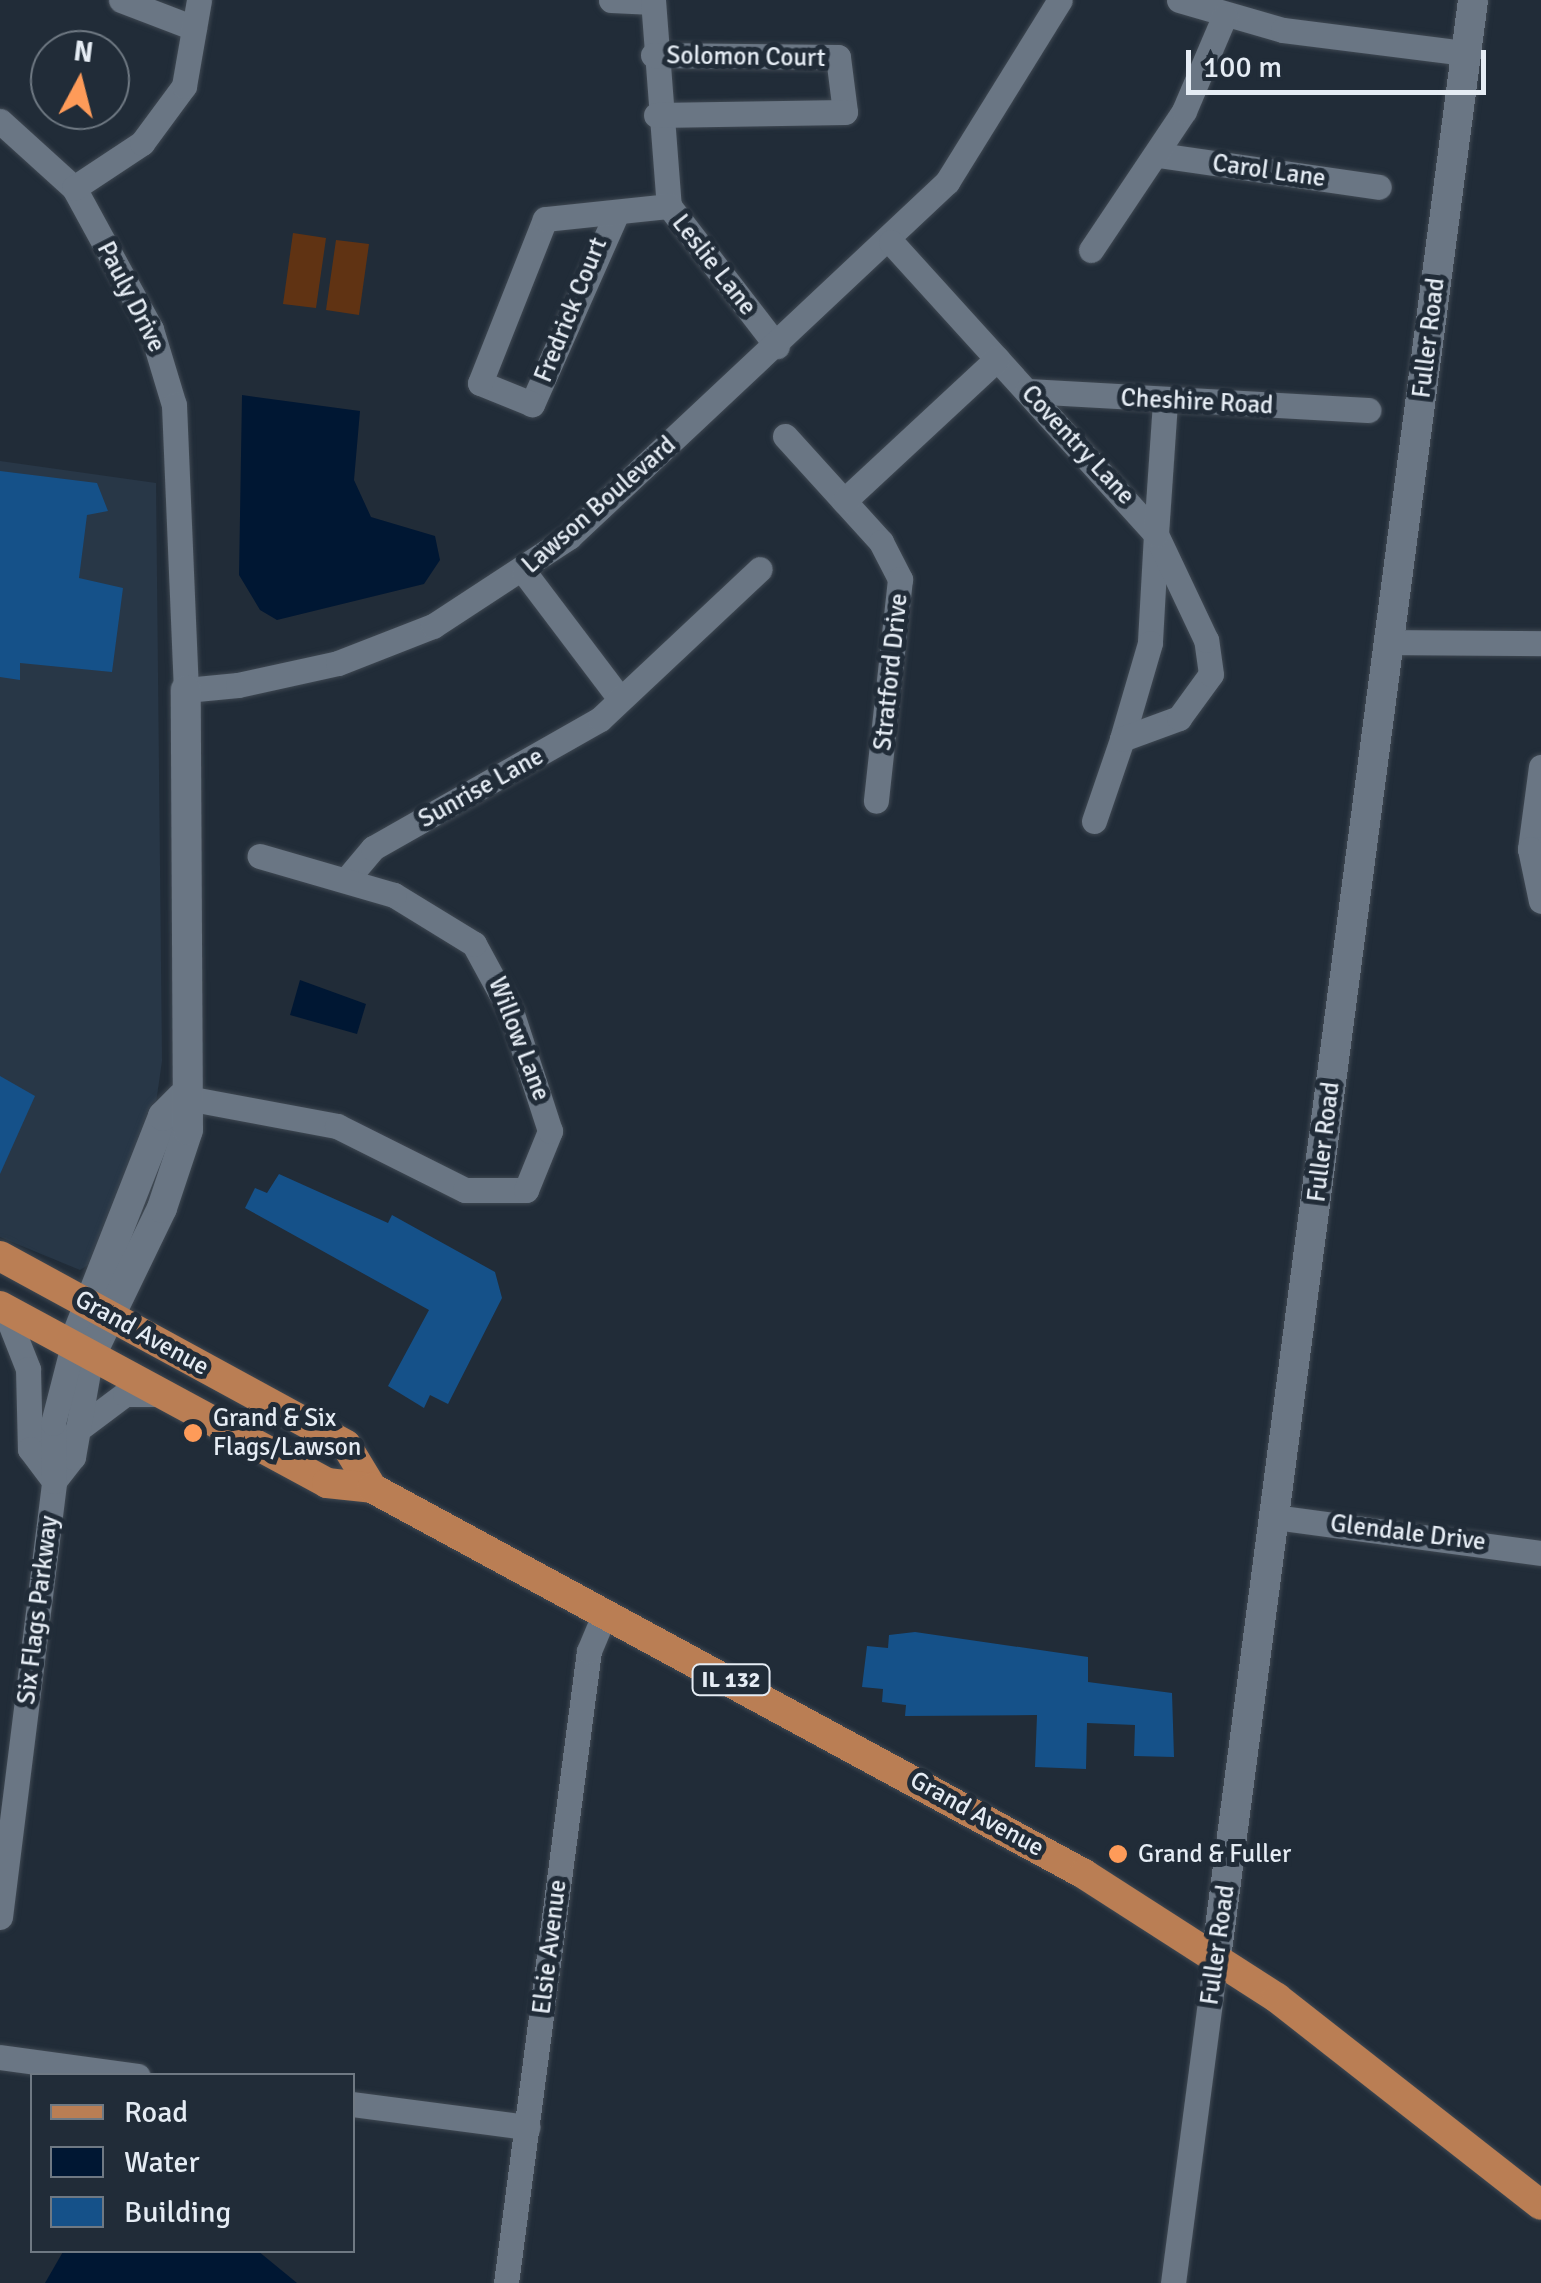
<!DOCTYPE html>
<html>
<head>
<meta charset="utf-8">
<style>
	body { margin:0 }
	#map { position:relative; width:1541px; height:2283px; overflow:hidden; background:#212c38; font-family:Signika,sans-serif }
	div>[style] { position:absolute }
	.built>* { inset:0; background:#283747 }
	.green>* { inset:0; background:#603313 }
	.water>* { inset:0; background:#001733 }
	.building>* { inset:0; background:#155189 }
	.roads { filter:drop-shadow(0 0 2px #3f4852) drop-shadow(0 0 2px #3f4852) }
	.minor>* { height:25px; margin:-12.5px; padding:0 12.5px; transform-origin:12.5px; border-radius:12.5px; background:#6a7684 }
	.tertiary>* { height:30px; margin:-15px; padding:0 15px; transform-origin:15px; border-radius:15px; background:#6a7684 }
	.primary>* { height:30px; margin:-15px; padding:0 15px; transform-origin:15px; border-radius:15px; background:#ba7e54 }
	.dots>* { width:28px; height:28px; translate:-50% -50%; box-sizing:border-box; border:5px solid #212c38; border-radius:50% }
	span { translate:-50% -50%; white-space:nowrap; text-align:center; line-height:1.15; -webkit-text-stroke:10px #212c38; paint-order:stroke }
	.shield-label span { padding:2px 8px; background:#212c38; border:2px solid; border-radius:8px; -webkit-text-stroke-width:0 }
	.shield-label { font-size:22px; color:#e5ecf4; font-weight:700 }
	.street-label { font-size:25px; color:#e5ecf4 }
	.poi-label { font-size:25px; color:#e5ecf4 }
	.left { translate:0 -50%; text-align:left }
	.legend { position:absolute; left:30px; top:2073px; width:325px; height:180px; box-sizing:border-box; background:#212c38; border:2px solid #6f7983; margin:0; padding:12px 18px; list-style:none; font-size:30px; color:#e5ecf4 }
	.legend li { display:flex; align-items:center; gap:20px; height:50px }
	.legend b { width:50px; border:2px solid #6f7983 }
	.north { position:absolute; left:30px; top:30px; width:100px; height:100px; box-sizing:border-box; background:#212c38; border:2px solid #6f7983; border-radius:50%; rotate:7deg; font-size:28px; font-weight:700; line-height:40px; text-align:center; color:#e5ecf4 }
	.north::after { content:''; display:block; margin:auto; width:35px; height:45px; background:#fe9b59; clip-path:polygon(50% 0,100% 100%,50% 72%,0 100%) }
	.scale { position:absolute; left:1186px; top:50px; width:300px; height:45px; box-sizing:border-box; border:5px solid #e5ecf4; border-top:0; padding-left:12px; font-size:30px; line-height:35px; white-space:nowrap; color:#e5ecf4; -webkit-text-stroke:8px #212c38; paint-order:stroke }
</style>
</head>
<body>
<div id="map">
	<div class="built">
		<div style="clip-path:polygon(0 461px,156px 483px,162px 1061px,156px 1103px,93px 1262px,80px 1270px,0 1237px)"></div>
	</div>
	<div class="green">
		<div style="clip-path:polygon(293px 233px,326px 238px,316px 308px,283px 304px)"></div>
		<div style="clip-path:polygon(336px 240px,369px 244px,359px 315px,326px 310px)"></div>
	</div>
	<div class="water">
		<div style="clip-path:polygon(242px 395px,360px 411px,354px 480px,371px 517px,435px 536px,440px 560px,424px 584px,277px 620px,260px 610px,239px 575px)"></div>
		<div style="clip-path:polygon(300px 980px,366px 1004px,357px 1034px,290px 1015px)"></div>
		<div style="clip-path:polygon(64px 2250px,258px 2251px,297px 2283px,45px 2283px)"></div>
	</div>
	<div class="building">
		<div style="clip-path:polygon(0 471px,97px 483px,108px 511px,87px 515px,79px 578px,123px 588px,112px 672px,20px 663px,20px 680px,0 677px)"></div>
		<div style="clip-path:polygon(0 1076px,35px 1096px,0 1174px)"></div>
		<div style="clip-path:polygon(279px 1174px,388px 1223px,392px 1215px,495px 1272px,502px 1298px,448px 1404px,430px 1395px,424px 1408px,388px 1386px,429px 1310px,245px 1208px,255px 1188px,267px 1193px)"></div>
		<div style="clip-path:polygon(915px 1632px,1088px 1657px,1088px 1682px,1172px 1693px,1174px 1757px,1134px 1756px,1135px 1725px,1087px 1723px,1086px 1769px,1035px 1767px,1037px 1715px,905px 1716px,906px 1705px,882px 1702px,883px 1689px,862px 1687px,867px 1646px,888px 1648px,889px 1635px)"></div>
	</div>
	<div class="roads">
		<div class="minor">
			<div style="left:121px;top:0;width:78px;rotate:21deg"></div>
			<div style="left:611px;top:0;width:42px;rotate:2.7deg"></div>
			<div style="left:653px;top:0;width:207px;rotate:85.6deg"></div>
			<div style="left:669px;top:206px;width:177px;rotate:52.4deg"></div>
			<div style="left:1179px;top:0;width:108px;rotate:16.1deg"></div>
			<div style="left:1283px;top:30px;width:184px;rotate:7.2deg"></div>
			<div style="left:653px;top:55px;width:185px;rotate:0.6deg"></div>
			<div style="left:838px;top:57px;width:55px;rotate:82.7deg"></div>
			<div style="left:845px;top:112px;width:189px;rotate:179.1deg"></div>
			<div style="left:0;top:121px;width:100px;rotate:42.2deg"></div>
			<div style="left:74px;top:188px;width:161px;rotate:61.4deg"></div>
			<div style="left:151px;top:329px;width:79px;rotate:73.2deg"></div>
			<div style="left:174px;top:405px;width:285px;rotate:87.6deg"></div>
			<div style="left:186px;top:690px;width:52px;rotate:-5.5deg"></div>
			<div style="left:238px;top:685px;width:102px;rotate:-12.4deg"></div>
			<div style="left:338px;top:663px;width:102px;rotate:-21.3deg"></div>
			<div style="left:433px;top:626px;width:163px;rotate:-33.2deg"></div>
			<div style="left:569px;top:537px;width:519px;rotate:-43.2deg"></div>
			<div style="left:947px;top:182px;width:214px;rotate:-58.2deg"></div>
			<div style="left:1158px;top:155px;width:223px;rotate:8.2deg"></div>
			<div style="left:74px;top:188px;width:82px;rotate:-33.5deg"></div>
			<div style="left:142px;top:143px;width:71px;rotate:-53.6deg"></div>
			<div style="left:184px;top:86px;width:87px;rotate:-80.1deg"></div>
			<div style="left:615px;top:217px;width:205px;rotate:113.9deg"></div>
			<div style="left:532px;top:404px;width:56px;rotate:-158deg"></div>
			<div style="left:480px;top:383px;width:176px;rotate:-68.4deg"></div>
			<div style="left:545px;top:219px;width:125px;rotate:-6deg"></div>
			<div style="left:891px;top:242px;width:394px;rotate:47.8deg"></div>
			<div style="left:1156px;top:534px;width:109px;rotate:93.2deg"></div>
			<div style="left:1150px;top:643px;width:100px;rotate:106.3deg"></div>
			<div style="left:1091px;top:250px;width:167px;rotate:-56.2deg"></div>
			<div style="left:1184px;top:111px;width:104px;rotate:-66.9deg"></div>
			<div style="left:1027px;top:391px;width:342px;rotate:3.2deg"></div>
			<div style="left:785px;top:436px;width:143px;rotate:47.8deg"></div>
			<div style="left:881px;top:542px;width:42px;rotate:62.8deg"></div>
			<div style="left:900px;top:579px;width:223px;rotate:96.2deg"></div>
			<div style="left:844px;top:501px;width:209px;rotate:-42.9deg"></div>
			<div style="left:524px;top:572px;width:159px;rotate:52.9deg"></div>
			<div style="left:1390px;top:642px;width:151px;rotate:0.4deg"></div>
			<div style="left:1094px;top:821px;width:87px;rotate:-71.1deg"></div>
			<div style="left:1122px;top:739px;width:61px;rotate:-20.2deg"></div>
			<div style="left:1179px;top:718px;width:54px;rotate:-54deg"></div>
			<div style="left:1211px;top:674px;width:34px;rotate:-98deg"></div>
			<div style="left:1206px;top:640px;width:117px;rotate:-115.3deg"></div>
			<div style="left:1156px;top:534px;width:132px;rotate:-86.1deg"></div>
			<div style="left:1530px;top:849px;width:83px;rotate:-82.4deg"></div>
			<div style="left:1541px;top:850px;width:11px;rotate:-175deg"></div>
			<div style="left:1530px;top:849px;width:53px;rotate:78.1deg"></div>
			<div style="left:346px;top:880px;width:42px;rotate:-49.8deg"></div>
			<div style="left:373px;top:848px;width:261px;rotate:-29.6deg"></div>
			<div style="left:600px;top:719px;width:219px;rotate:-43.2deg"></div>
			<div style="left:182px;top:1097px;width:158px;rotate:10.6deg"></div>
			<div style="left:337px;top:1126px;width:143px;rotate:26.6deg"></div>
			<div style="left:465px;top:1190px;width:61px"></div>
			<div style="left:526px;top:1190px;width:64px;rotate:-67.9deg"></div>
			<div style="left:550px;top:1131px;width:123px;rotate:-108deg"></div>
			<div style="left:512px;top:1014px;width:80px;rotate:-118.5deg"></div>
			<div style="left:474px;top:944px;width:94px;rotate:-148.5deg"></div>
			<div style="left:394px;top:895px;width:140px;rotate:-163.8deg"></div>
			<div style="left:4px;top:1308px;width:66px;rotate:68.5deg"></div>
			<div style="left:28px;top:1369px;width:80px;rotate:88.6deg"></div>
			<div style="left:30px;top:1449px;width:40px;rotate:53deg"></div>
			<div style="left:77px;top:1430px;width:60px;rotate:-36.9deg"></div>
			<div style="left:125px;top:1394px;width:38px"></div>
			<div style="left:54px;top:1481px;width:31px;rotate:-52deg"></div>
			<div style="left:73px;top:1457px;width:104px;rotate:-80deg"></div>
			<div style="left:1275px;top:1517px;width:268px;rotate:7.7deg"></div>
			<div style="left:0;top:1917px;width:439px;rotate:-82.9deg"></div>
			<div style="left:54px;top:1481px;width:58px;rotate:-91deg"></div>
			<div style="left:53px;top:1423px;width:81px;rotate:-75.6deg"></div>
			<div style="left:0;top:2057px;width:139px;rotate:7.8deg"></div>
			<div style="left:352px;top:2104px;width:177px;rotate:7.5deg"></div>
			<div style="left:506px;top:2283px;width:637px;rotate:-82.52deg"></div>
			<div style="left:589px;top:1651px;width:41px;rotate:-67.2deg"></div>
			<div style="left:1173px;top:2283px;width:328px;rotate:-82.5deg"></div>
		</div>
		<div class="tertiary">
			<div style="left:73px;top:1345px;width:246px;rotate:-68.5deg"></div>
			<div style="left:163px;top:1116px;width:27px;rotate:-45deg"></div>
			<div style="left:91px;top:1355px;width:163px;rotate:-64.2deg"></div>
			<div style="left:162px;top:1208px;width:82px;rotate:-71.6deg"></div>
			<div style="left:188px;top:1130px;width:440px;rotate:-90.3deg"></div>
			<div style="left:1216px;top:1958px;width:1975px;rotate:-82.52deg"></div>
		</div>
		<div class="primary">
			<div style="left:0;top:1256px;width:394px;rotate:28.6deg"></div>
			<div style="left:346px;top:1445px;width:50px;rotate:58.8deg"></div>
			<div style="left:0;top:1306px;width:372px;rotate:28.4deg"></div>
			<div style="left:327px;top:1483px;width:45px;rotate:6.3deg"></div>
			<div style="left:372px;top:1488px;width:810px;rotate:28.46deg"></div>
			<div style="left:1084px;top:1874px;width:229px;rotate:32.7deg"></div>
			<div style="left:1277px;top:1998px;width:335px;rotate:38.1deg"></div>
		</div>
	</div>
	<div class="dots">
		<div style="left:193px;top:1433px;background:#fe9b59"></div>
		<div style="left:1118px;top:1854px;background:#fe9b59"></div>
	</div>
	<div class="shield-label">
		<span style="left:731px;top:1680px">IL 132</span>
	</div>
	<div class="street-label">
		<span style="left:746px;top:57px;rotate:1deg">Solomon Court</span>
		<span style="left:1269px;top:171px;rotate:8deg">Carol Lane</span>
		<span style="left:714px;top:265px;rotate:52deg">Leslie Lane</span>
		<span style="left:131px;top:297px;rotate:63deg">Pauly Drive</span>
		<span style="left:571px;top:310px;rotate:-68deg">Fredrick Court</span>
		<span style="left:1429px;top:338px;rotate:-83deg">Fuller Road</span>
		<span style="left:1197px;top:402px;rotate:3deg">Cheshire Road</span>
		<span style="left:1078px;top:445px;rotate:47deg">Coventry Lane</span>
		<span style="left:599px;top:505px;rotate:-41deg">Lawson Boulevard</span>
		<span style="left:891px;top:672px;rotate:-84deg">Stratford Drive</span>
		<span style="left:481px;top:788px;rotate:-29deg">Sunrise Lane</span>
		<span style="left:519px;top:1039px;rotate:69deg">Willow Lane</span>
		<span style="left:1324px;top:1142px;rotate:-83deg">Fuller Road</span>
		<span style="left:142px;top:1333px;rotate:29deg">Grand Avenue</span>
		<span style="left:1408px;top:1533px;rotate:7deg">Glendale Drive</span>
		<span style="left:38px;top:1610px;rotate:-83deg">Six Flags Parkway</span>
		<span style="left:977px;top:1814px;rotate:29deg">Grand Avenue</span>
		<span style="left:1218px;top:1945px;rotate:-82deg">Fuller Road</span>
		<span style="left:550px;top:1947px;rotate:-83deg">Elsie Avenue</span>
	</div>
	<div class="poi-label">
		<span class="left" style="left:213px;top:1433px">Grand &amp; Six<br>Flags/Lawson</span>
		<span class="left" style="left:1138px;top:1854px">Grand &amp; Fuller</span>
	</div>
	<ul class="legend">
	<li><b style="height:12px;background:#ba7e54"></b>Road</li>
	<li><b style="height:28px;background:#001733"></b>Water</li>
	<li><b style="height:28px;background:#155189"></b>Building</li>
	</ul>
	<div class="north">N</div>
	<div class="scale">100 m</div>
</div>
</body>
</html>
